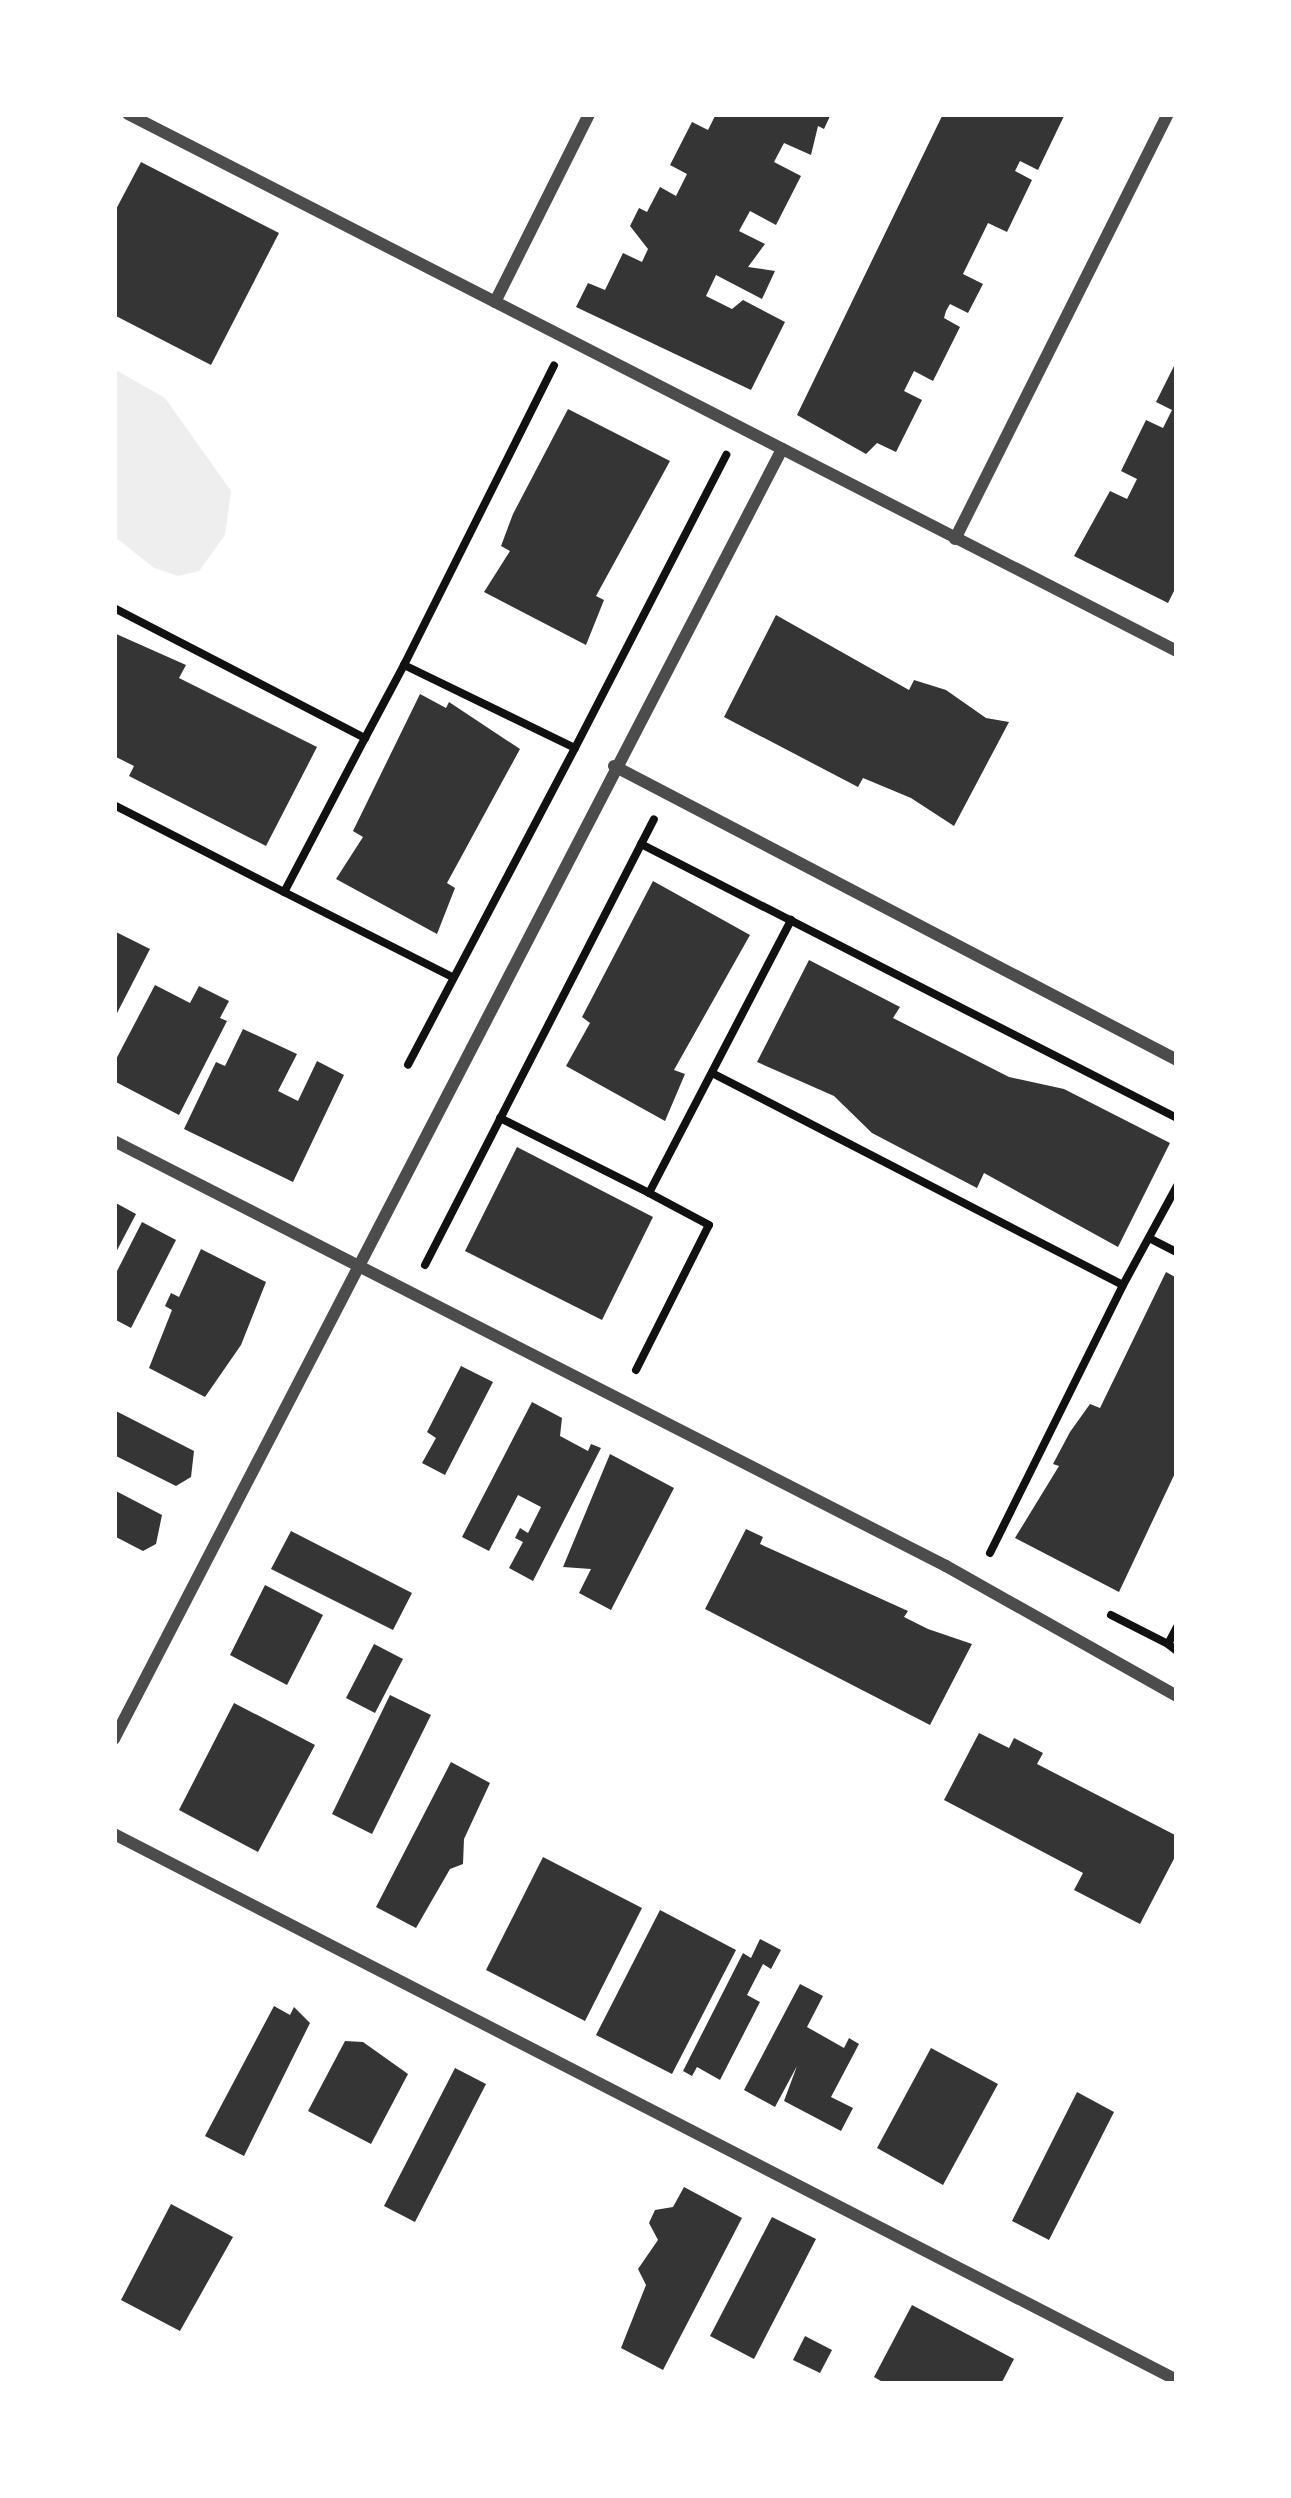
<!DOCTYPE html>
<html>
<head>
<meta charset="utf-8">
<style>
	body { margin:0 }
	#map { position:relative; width:1291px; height:2498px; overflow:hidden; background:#fff; font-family:"DM Sans",sans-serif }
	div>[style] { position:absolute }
	.green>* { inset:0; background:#eee }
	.building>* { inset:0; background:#353535 }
	.path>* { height:8px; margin:-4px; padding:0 4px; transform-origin:4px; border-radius:4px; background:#111 }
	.minor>* { height:12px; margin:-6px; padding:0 6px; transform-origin:6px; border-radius:6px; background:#4c4c4c }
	span { translate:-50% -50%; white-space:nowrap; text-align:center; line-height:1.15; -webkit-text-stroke:9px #fff; paint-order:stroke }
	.frame { position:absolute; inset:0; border:117px solid #fff; pointer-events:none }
</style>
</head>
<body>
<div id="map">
	<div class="green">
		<div style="clip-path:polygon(114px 369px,165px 398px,231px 491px,225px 535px,199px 571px,178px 576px,154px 568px,114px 536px)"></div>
	</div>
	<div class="building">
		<div style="clip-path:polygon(716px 114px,831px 114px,824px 129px,818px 126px,811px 155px,784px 143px,774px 162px,801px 176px,776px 225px,750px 211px,739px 231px,765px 244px,748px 267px,775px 271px,762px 299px,716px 275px,706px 296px,732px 309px,743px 300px,785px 322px,751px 390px,576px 307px,588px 283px,605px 290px,623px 253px,642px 262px,648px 249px,630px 226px,639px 208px,647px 212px,660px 187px,676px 196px,687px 174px,670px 165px,692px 122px,708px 130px)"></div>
		<div style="clip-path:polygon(943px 114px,1065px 114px,1038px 170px,1020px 161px,1015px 171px,1032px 180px,1007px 232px,988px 223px,963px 274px,983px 284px,968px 313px,950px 304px,946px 311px,944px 318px,960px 327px,933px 381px,914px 371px,904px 391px,922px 400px,896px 452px,877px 443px,866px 454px,797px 415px)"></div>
		<div style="clip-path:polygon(141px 162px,279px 233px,211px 365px,114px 315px,114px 213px)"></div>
		<div style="clip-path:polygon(1177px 360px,1177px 585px,1168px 603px,1074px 556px,1110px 491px,1127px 499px,1137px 479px,1121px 471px,1146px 420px,1163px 428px,1172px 410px,1156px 402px)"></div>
		<div style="clip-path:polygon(568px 409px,670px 461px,596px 596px,604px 600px,586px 645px,484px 592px,510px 551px,501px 546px,513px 514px)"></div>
		<div style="clip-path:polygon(776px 615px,909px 690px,914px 680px,946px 690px,986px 718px,1009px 722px,954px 826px,911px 798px,863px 778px,858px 787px,724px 717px)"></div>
		<div style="clip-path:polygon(114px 633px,186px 665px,179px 678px,317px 747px,266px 846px,129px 776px,134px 766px,114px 756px)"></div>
		<div style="clip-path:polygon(420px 694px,446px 708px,449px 702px,520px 749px,447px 883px,455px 888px,437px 934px,336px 879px,363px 837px,353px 831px)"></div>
		<div style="clip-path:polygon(653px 881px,750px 935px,674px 1070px,685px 1074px,665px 1121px,566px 1066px,590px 1023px,582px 1017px)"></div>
		<div style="clip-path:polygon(114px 931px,150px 949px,114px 1019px)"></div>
		<div style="clip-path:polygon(809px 960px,900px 1007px,893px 1018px,1009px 1077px,1064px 1089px,1170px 1143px,1118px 1247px,984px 1173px,977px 1188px,872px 1133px,834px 1096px,757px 1062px)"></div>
		<div style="clip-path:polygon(155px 985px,190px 1003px,199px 986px,229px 1001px,220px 1018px,227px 1021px,179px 1115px,114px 1081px,114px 1063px)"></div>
		<div style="clip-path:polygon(243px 1029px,297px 1054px,278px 1091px,298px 1101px,317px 1061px,344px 1075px,293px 1182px,184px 1129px,216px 1062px,225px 1066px)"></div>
		<div style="clip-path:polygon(517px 1147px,653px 1217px,602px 1320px,465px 1251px)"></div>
		<div style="clip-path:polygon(114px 1202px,136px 1214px,114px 1256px)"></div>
		<div style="clip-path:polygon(142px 1222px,176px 1240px,131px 1328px,114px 1319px,114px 1277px)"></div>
		<div style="clip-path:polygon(201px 1249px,266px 1282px,241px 1345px,205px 1397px,149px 1368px,172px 1310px,165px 1306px,171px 1293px,179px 1297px)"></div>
		<div style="clip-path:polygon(1166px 1272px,1177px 1278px,1177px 1469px,1119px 1592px,1015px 1538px,1059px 1466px,1053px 1464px,1070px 1432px,1090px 1404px,1100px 1408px)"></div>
		<div style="clip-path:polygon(461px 1366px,493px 1382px,445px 1475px,422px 1463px,436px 1438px,427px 1432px)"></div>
		<div style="clip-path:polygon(532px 1402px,562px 1418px,560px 1436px,588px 1451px,591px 1444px,601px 1448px,533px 1581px,509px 1568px,523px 1542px,515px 1538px,520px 1528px,528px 1533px,541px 1507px,518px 1495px,489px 1551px,462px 1537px)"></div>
		<div style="clip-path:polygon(114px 1410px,194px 1451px,191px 1477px,176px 1486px,114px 1455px)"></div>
		<div style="clip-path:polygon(610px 1454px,674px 1488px,611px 1610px,579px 1593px,591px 1569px,563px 1567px)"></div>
		<div style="clip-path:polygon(114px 1490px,162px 1515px,156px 1544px,143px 1551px,114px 1536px)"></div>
		<div style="clip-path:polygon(746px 1529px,763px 1537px,760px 1544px,908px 1611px,904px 1617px,928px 1629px,972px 1644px,930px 1725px,705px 1609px)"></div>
		<div style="clip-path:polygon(291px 1531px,412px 1593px,393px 1630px,271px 1569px)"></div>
		<div style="clip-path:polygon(265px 1585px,323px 1615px,287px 1685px,230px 1655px)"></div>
		<div style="clip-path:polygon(374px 1644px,403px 1659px,375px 1713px,346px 1698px)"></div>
		<div style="clip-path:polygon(390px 1695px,431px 1715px,372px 1834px,332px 1814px)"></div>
		<div style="clip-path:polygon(234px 1703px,315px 1745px,258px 1852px,179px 1810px)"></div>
		<div style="clip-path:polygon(979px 1733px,1009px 1748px,1014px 1738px,1043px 1753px,1037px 1764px,1177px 1836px,1177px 1853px,1140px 1924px,1074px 1890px,1083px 1873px,944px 1800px)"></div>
		<div style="clip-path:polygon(451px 1762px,490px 1783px,464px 1839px,463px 1864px,450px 1869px,416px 1928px,376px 1907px)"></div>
		<div style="clip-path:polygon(543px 1857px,642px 1908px,585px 2021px,486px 1970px)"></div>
		<div style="clip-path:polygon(660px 1910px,736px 1950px,672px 2074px,596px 2035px)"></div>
		<div style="clip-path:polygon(760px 1939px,781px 1950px,771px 1969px,763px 1964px,747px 1995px,760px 2002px,720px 2080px,697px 2067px,692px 2076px,683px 2071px,743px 1953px,751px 1958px)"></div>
		<div style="clip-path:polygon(800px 1984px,823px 1996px,807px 2027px,844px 2048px,849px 2038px,859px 2044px,831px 2097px,853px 2108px,841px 2131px,784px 2101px,797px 2066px,775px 2107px,744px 2090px)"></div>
		<div style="clip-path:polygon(274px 2006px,290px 2015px,294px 2007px,310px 2023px,244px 2156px,205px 2136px)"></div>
		<div style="clip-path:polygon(345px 2041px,363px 2042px,408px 2074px,371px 2144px,308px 2111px)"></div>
		<div style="clip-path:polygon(931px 2048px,998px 2084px,943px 2185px,877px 2148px)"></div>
		<div style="clip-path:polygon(455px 2068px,486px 2084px,415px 2222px,384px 2206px)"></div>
		<div style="clip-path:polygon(1077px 2092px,1114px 2112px,1049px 2240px,1012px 2221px)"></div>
		<div style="clip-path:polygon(684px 2187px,742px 2218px,663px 2370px,621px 2348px,646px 2285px,638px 2269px,658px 2240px,649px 2223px,655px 2210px,673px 2207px)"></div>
		<div style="clip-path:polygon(171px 2204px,233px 2237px,180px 2331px,121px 2300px)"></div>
		<div style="clip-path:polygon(772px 2217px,816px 2239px,754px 2359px,710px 2336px)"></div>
		<div style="clip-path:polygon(912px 2305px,1014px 2359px,1001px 2384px,886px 2384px,874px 2377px)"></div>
		<div style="clip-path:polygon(805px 2336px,832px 2350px,820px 2373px,793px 2360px)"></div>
	</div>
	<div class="path">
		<div style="left:114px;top:608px;width:283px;rotate:27.4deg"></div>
		<div style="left:365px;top:738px;width:174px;rotate:117.7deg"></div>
		<div style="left:284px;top:892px;width:191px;rotate:-152.9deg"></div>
		<div style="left:404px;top:665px;width:335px;rotate:-63.4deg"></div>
		<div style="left:365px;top:738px;width:83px;rotate:-61.9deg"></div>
		<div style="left:404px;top:665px;width:190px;rotate:25.9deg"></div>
		<div style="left:575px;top:748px;width:358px;rotate:117.8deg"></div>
		<div style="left:575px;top:748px;width:330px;rotate:-62.7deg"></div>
		<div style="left:641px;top:844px;width:602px;rotate:27.08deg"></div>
		<div style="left:284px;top:892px;width:188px;rotate:26.8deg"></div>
		<div style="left:712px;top:1073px;width:462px;rotate:27.3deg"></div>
		<div style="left:1123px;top:1285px;width:113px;rotate:-61.4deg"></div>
		<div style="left:500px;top:1118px;width:167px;rotate:26.7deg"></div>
		<div style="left:1149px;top:1238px;width:31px;rotate:27deg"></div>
		<div style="left:425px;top:1265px;width:501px;rotate:-62.82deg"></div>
		<div style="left:636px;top:1370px;width:162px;rotate:-63.3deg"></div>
		<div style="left:709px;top:1225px;width:68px;rotate:-151.9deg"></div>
		<div style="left:649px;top:1193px;width:308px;rotate:-62.5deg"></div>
		<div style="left:990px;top:1553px;width:299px;rotate:-63.6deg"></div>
		<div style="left:1111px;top:1615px;width:64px;rotate:27deg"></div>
		<div style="left:1177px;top:1627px;width:19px;rotate:118deg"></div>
		<div style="left:1168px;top:1644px;width:11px;rotate:38deg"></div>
	</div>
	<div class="minor">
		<div style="left:128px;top:114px;width:1178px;rotate:27.11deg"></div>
		<div style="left:495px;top:302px;width:210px;rotate:-63.4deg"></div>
		<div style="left:955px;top:539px;width:475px;rotate:-63.4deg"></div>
		<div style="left:614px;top:766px;width:635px;rotate:27.57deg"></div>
		<div style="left:114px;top:1141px;width:934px;rotate:27.06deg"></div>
		<div style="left:946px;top:1566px;width:265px;rotate:29.4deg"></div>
		<div style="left:114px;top:1739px;width:1453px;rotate:-62.62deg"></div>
		<div style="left:114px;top:1834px;width:1195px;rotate:27.19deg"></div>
	</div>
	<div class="frame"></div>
</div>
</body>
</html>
